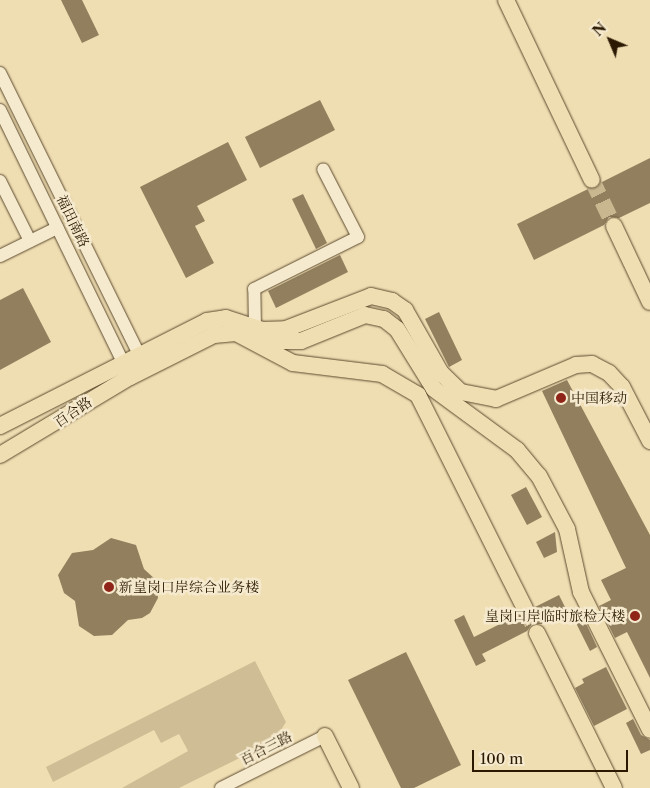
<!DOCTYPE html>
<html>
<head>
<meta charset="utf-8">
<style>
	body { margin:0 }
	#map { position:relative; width:650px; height:788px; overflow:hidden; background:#f0deb3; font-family:"Libre Caslon Text","Noto Serif SC",serif }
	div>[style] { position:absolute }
	.green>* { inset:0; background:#cfbd95 }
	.building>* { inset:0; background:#917f5e }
	.major-tunnel>* { height:16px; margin-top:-8px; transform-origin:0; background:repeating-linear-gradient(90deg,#c9b790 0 16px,transparent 0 24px) }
	.roads { filter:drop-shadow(0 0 1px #5c4a2e) drop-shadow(0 0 1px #5c4a2e) }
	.minor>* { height:12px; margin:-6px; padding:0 6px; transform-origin:6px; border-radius:6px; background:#f5eace }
	.major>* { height:16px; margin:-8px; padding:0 8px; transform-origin:8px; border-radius:8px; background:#f0deb3 }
	.dots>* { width:14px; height:14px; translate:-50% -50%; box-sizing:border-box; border:2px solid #f5eace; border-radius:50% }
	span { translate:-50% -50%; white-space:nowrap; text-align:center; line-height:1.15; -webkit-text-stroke:5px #f5eace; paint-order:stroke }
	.street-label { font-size:14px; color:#2b1902 }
	.poi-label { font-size:14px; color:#2b1902 }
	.left { translate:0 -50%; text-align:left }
	.right { translate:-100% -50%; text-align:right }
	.north { position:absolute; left:585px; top:15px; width:50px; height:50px; -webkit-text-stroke:4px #f5eace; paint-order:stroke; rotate:315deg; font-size:14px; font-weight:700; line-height:20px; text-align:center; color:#2b1902 }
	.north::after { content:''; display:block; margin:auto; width:18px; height:22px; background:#2b1902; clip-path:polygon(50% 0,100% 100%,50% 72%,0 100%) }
	.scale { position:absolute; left:472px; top:750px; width:156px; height:22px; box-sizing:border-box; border:2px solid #2b1902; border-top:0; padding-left:6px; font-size:15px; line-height:18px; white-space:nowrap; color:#2b1902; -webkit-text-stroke:4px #f5eace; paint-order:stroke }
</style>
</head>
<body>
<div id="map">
	<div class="green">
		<div style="clip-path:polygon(255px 661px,286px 722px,274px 741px,179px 788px,122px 788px,188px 751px,179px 734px,161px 743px,154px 730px,53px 782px,46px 767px)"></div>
	</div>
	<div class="building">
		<div style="clip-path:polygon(61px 0,82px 0,99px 35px,82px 43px)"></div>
		<div style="clip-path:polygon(320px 100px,335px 130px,260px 168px,245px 137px)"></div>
		<div style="clip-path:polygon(228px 142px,247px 180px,197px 206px,205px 221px,195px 226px,214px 263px,186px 278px,140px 187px)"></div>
		<div style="clip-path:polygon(650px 158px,650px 203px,619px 218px,609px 217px,604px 225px,534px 260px,517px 224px,588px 189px,597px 189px,602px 182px)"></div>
		<div style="clip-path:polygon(303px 194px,327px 243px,316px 249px,292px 199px)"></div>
		<div style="clip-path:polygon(340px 255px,348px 272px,276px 308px,268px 291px)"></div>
		<div style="clip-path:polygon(23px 288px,51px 342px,0 370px,0 300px)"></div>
		<div style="clip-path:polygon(439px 312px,462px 360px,449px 367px,425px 319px)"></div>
		<div style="clip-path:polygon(567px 380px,650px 535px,650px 678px,627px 632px,615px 638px,599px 606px,611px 600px,601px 580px,626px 568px,542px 391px)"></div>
		<div style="clip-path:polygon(526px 487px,542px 517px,527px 525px,511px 495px)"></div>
		<div style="clip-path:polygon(555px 532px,557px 552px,544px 558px,536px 542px)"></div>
		<div style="clip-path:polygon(111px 538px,136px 545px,144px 569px,156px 580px,158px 598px,150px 613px,142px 618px,128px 620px,112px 635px,94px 636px,79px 626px,75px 601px,64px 593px,58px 575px,72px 553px,93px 550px)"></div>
		<div style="clip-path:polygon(559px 595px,567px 611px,542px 624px,532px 624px,527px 631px,482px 654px,486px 661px,476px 666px,454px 620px,464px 615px,474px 637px,518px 615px,529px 618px,535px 607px)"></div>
		<div style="clip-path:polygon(582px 615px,597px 647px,590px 651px,574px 619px)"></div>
		<div style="clip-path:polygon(406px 652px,461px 765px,414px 788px,401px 788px,348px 680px)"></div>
		<div style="clip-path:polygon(606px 667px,627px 709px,594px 726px,575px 688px,584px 683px,582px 679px)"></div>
		<div style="clip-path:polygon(633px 719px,641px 735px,650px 740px,650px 750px,641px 754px,626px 723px)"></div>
	</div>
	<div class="major-tunnel">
		<div style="left:592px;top:180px;width:51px;rotate:64.4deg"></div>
		<div style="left:525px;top:609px;width:27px;rotate:63deg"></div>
	</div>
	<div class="roads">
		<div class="minor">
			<div style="left:0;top:73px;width:316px;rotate:63.7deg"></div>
			<div style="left:0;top:110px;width:283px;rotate:64deg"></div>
			<div style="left:0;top:181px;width:67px;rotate:63.4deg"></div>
			<div style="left:0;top:256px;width:64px;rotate:-26.2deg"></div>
			<div style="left:255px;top:328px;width:39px;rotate:-91deg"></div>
			<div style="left:254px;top:289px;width:116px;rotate:-26.6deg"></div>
			<div style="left:358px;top:237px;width:76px;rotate:-117.2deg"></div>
			<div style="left:221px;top:788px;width:116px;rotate:-26.6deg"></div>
		</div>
		<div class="major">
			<div style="left:506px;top:0;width:199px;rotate:64.5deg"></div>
			<div style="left:614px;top:226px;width:84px;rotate:64.7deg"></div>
			<div style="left:256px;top:341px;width:45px"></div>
			<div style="left:301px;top:341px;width:69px;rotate:-22.1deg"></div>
			<div style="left:365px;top:315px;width:19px;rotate:12deg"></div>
			<div style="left:384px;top:319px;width:16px;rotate:38deg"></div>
			<div style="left:397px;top:329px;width:70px;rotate:58.3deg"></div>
			<div style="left:434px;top:389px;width:103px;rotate:36.3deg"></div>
			<div style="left:517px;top:450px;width:34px;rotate:50deg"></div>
			<div style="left:539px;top:476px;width:60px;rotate:62.2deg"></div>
			<div style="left:567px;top:529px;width:65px;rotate:77.5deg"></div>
			<div style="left:581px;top:592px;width:154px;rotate:63.4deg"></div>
			<div style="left:0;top:426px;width:232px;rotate:-26.9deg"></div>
			<div style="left:207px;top:321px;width:19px;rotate:-9deg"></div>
			<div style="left:226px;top:318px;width:38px;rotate:18deg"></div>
			<div style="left:262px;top:330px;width:24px;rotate:-2deg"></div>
			<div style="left:286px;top:329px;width:91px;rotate:-21.2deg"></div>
			<div style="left:371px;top:296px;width:22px;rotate:13deg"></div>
			<div style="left:392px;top:301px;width:16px;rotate:35deg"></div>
			<div style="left:405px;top:310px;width:73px;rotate:60.3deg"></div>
			<div style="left:441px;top:373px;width:28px;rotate:44deg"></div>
			<div style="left:461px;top:392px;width:36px;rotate:11deg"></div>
			<div style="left:496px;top:399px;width:87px;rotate:-23deg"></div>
			<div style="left:576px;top:365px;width:16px;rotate:-4deg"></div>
			<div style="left:592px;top:364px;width:19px;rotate:28deg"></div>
			<div style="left:609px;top:373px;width:19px;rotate:47deg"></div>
			<div style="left:622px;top:387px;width:61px;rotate:62.6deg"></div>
			<div style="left:0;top:455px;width:152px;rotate:-31deg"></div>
			<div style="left:130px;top:377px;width:94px;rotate:-26.6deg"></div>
			<div style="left:214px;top:335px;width:22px;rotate:-5deg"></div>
			<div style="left:236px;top:333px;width:64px;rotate:27.8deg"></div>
			<div style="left:293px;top:363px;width:90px;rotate:7deg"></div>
			<div style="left:382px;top:374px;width:42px;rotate:30.3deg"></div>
			<div style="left:418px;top:395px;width:239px;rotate:63.4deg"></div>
			<div style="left:537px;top:633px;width:173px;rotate:63.6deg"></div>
			<div style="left:325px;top:736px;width:58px;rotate:63.4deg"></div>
		</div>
	</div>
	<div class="dots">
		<div style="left:561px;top:398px;background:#8f2418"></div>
		<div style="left:109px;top:587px;background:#8f2418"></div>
		<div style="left:635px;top:616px;background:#8f2418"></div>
	</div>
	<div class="street-label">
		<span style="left:73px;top:221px;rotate:64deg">福田南路</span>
		<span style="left:73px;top:412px;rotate:-34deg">百合路</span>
		<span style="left:266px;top:748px;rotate:-27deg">百合三路</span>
	</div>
	<div class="poi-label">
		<span class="left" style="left:571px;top:398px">中国移动</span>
		<span class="left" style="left:119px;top:587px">新皇岗口岸综合业务楼</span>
		<span class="right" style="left:625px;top:616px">皇岗口岸临时旅检大楼</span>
	</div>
	<div class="north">N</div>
	<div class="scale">100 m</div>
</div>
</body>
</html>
